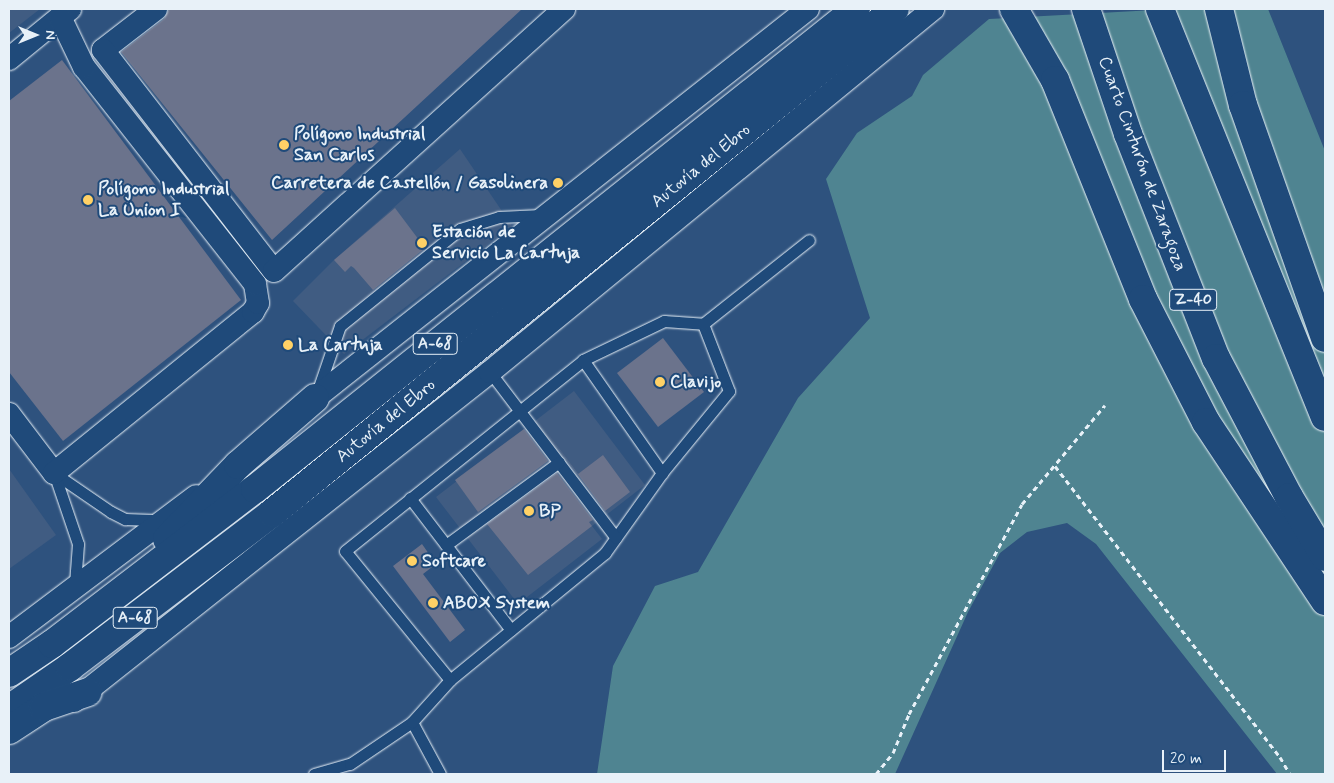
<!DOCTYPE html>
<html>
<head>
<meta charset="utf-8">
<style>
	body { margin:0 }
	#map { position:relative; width:1334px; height:783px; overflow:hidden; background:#2e527e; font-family:Mynerve,sans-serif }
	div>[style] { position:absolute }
	.built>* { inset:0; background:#405c82 }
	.green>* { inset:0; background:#4f8491 }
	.building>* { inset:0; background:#6b738c }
	.path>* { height:3px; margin-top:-1.5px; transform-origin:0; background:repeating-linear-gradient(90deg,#e8f1f8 0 5px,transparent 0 9px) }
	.roads { filter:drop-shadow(0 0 1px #e8f1f8) drop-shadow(0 0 1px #e8f1f8) }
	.lane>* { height:11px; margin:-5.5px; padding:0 5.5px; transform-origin:5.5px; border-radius:5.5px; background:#1f4a7a }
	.street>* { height:22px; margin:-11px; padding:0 11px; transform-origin:11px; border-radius:11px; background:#1f4a7a }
	.highway>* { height:28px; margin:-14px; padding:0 14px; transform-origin:14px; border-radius:14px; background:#1f4a7a }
	.dots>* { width:14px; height:14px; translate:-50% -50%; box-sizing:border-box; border:2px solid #1f4a7a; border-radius:50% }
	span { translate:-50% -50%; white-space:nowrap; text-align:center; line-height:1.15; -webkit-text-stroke:4px #1f4a7a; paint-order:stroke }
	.shield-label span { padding:1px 4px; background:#1f4a7a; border:1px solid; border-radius:4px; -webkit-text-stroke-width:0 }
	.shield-label { font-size:16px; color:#e8f1f8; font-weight:700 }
	.poi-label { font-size:18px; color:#e8f1f8; font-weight:700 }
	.left { translate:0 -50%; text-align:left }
	.right { translate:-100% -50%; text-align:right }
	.street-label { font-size:18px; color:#e8f1f8 }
	.frame { position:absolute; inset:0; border:10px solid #e8f1f8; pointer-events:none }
	.north { position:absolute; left:10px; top:10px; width:50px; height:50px; -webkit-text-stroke:4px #1f4a7a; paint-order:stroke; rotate:90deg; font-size:14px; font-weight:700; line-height:20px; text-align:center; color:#e8f1f8 }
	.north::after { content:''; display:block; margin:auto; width:18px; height:22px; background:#e8f1f8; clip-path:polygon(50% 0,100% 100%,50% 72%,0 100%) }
	.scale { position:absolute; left:1162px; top:750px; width:64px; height:22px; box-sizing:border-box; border:2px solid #e8f1f8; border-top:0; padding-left:6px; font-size:15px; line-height:18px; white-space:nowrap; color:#e8f1f8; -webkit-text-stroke:4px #1f4a7a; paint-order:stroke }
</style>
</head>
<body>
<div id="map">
	<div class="built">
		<div style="clip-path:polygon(9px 9px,40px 9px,9px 33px)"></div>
		<div style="clip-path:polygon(460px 149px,512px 226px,344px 354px,293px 301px,334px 260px)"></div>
		<div style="clip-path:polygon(574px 391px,645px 485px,592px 526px,602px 539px,518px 604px,436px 497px)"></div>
		<div style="clip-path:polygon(9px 469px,56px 535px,9px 569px)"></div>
	</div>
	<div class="green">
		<div style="clip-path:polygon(1173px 9px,1268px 9px,1325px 151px,1325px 774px,1277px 774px,1096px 544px,1067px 523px,1027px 532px,1000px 553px,968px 612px,895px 774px,597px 774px,613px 666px,655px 586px,698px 572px,798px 398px,870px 318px,826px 179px,857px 133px,912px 96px,923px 75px,989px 19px)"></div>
	</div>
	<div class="building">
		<div style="clip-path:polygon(169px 9px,522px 9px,272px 240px,121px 52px,164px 19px)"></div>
		<div style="clip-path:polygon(62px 60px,241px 300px,63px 441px,9px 372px,9px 101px)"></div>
		<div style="clip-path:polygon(395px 208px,425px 248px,373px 290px,354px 268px,351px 266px,345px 272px,334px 260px)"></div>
		<div style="clip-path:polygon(663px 338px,704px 392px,658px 427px,617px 373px)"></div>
		<div style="clip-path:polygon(537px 419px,578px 474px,603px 455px,630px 492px,605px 511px)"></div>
		<div style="clip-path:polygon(524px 429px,548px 461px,478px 512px,455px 480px)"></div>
		<div style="clip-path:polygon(557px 473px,593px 520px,589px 522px,592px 526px,528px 575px,487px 524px)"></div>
		<div style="clip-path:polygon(422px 544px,436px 564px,423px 574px,465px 630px,450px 642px,393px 566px)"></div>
	</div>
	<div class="path">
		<div style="left:1055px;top:466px;width:368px;rotate:52.3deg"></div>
		<div style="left:1280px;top:757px;width:20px;rotate:60deg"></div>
		<div style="left:876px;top:774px;width:27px;rotate:-51deg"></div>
		<div style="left:893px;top:753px;width:42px;rotate:-67.7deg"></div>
		<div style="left:909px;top:714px;width:238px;rotate:-61.7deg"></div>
		<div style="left:1022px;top:504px;width:129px;rotate:-50deg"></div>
	</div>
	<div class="roads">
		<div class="lane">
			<div style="left:703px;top:324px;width:72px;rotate:68.8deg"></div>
			<div style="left:729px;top:391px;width:106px;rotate:129.3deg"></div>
			<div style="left:662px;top:473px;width:98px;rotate:125.5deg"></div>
			<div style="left:605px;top:553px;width:200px;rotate:140.7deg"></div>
			<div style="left:450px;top:680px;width:166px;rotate:-129.1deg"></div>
			<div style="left:345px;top:551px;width:305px;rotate:-38.7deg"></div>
			<div style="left:583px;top:360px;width:90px;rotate:-25.7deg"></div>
			<div style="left:664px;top:321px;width:39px;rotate:4deg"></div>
			<div style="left:703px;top:324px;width:135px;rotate:-38.4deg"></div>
			<div style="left:583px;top:360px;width:138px;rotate:55deg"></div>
			<div style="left:490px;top:372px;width:208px;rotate:52.8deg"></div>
			<div style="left:317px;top:393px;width:71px;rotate:-71.1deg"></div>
			<div style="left:340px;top:326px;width:154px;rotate:-38.9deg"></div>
			<div style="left:460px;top:229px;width:41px;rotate:-17.1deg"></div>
			<div style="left:499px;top:217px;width:42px;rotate:-2.7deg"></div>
			<div style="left:54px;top:473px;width:69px;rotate:34.4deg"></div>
			<div style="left:111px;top:512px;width:16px;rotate:27deg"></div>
			<div style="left:125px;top:519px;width:34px;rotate:2deg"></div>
			<div style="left:54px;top:473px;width:75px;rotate:71.3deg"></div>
			<div style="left:78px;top:544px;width:40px;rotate:94.3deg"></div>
			<div style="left:410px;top:498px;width:166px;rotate:52.6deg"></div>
			<div style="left:446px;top:545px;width:140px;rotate:-36.3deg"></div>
			<div style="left:412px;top:722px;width:59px;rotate:61.7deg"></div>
			<div style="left:314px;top:774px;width:37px;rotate:-16deg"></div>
			<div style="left:350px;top:764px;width:75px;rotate:-34.1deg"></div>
			<div style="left:412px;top:722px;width:57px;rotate:-47.9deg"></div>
		</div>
		<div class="street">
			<div style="left:156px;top:9px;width:67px;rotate:142.3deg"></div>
			<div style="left:103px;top:50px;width:279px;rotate:52.3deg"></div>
			<div style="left:274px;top:271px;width:391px;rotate:-42.1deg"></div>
			<div style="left:9px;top:59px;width:79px;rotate:-39.3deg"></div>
			<div style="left:315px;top:398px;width:628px;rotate:-38.28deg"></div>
			<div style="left:9px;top:414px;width:74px;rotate:52.7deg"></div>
			<div style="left:54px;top:473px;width:256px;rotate:-39deg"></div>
			<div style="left:253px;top:312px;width:10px;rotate:-61deg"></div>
			<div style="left:258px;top:303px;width:19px;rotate:-99deg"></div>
			<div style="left:255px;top:284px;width:276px;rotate:-128.2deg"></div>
			<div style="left:84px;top:67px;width:55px;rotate:-115.6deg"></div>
			<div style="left:9px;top:637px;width:234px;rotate:-37deg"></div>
			<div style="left:74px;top:701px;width:530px;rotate:-38.34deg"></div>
			<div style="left:490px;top:372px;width:573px;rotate:-39.33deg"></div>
		</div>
		<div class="highway">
			<div style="left:1014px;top:9px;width:82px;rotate:60deg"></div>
			<div style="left:1055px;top:80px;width:236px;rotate:68.1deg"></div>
			<div style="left:1143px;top:299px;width:138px;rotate:62.9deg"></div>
			<div style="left:1206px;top:422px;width:215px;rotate:56.4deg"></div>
			<div style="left:1086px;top:9px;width:132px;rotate:71.4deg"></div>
			<div style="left:1128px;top:134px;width:241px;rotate:68.6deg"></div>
			<div style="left:1216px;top:358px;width:157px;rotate:62.3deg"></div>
			<div style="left:1289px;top:497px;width:70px;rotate:59deg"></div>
			<div style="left:1160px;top:9px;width:440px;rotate:68deg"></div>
			<div style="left:1219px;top:9px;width:99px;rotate:76deg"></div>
			<div style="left:1243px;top:105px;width:247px;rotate:70.6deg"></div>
			<div style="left:167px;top:539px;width:103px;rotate:-46.2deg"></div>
			<div style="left:238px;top:465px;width:102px;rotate:-41deg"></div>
			<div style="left:9px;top:673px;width:52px;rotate:-34deg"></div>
			<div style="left:52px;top:644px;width:255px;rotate:-37.4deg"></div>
			<div style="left:255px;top:489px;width:769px;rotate:-38.61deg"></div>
			<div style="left:9px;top:709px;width:74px;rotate:-34.5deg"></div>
			<div style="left:70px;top:667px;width:254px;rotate:-37.3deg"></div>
			<div style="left:272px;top:513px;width:801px;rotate:-38.97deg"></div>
			<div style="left:9px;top:730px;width:42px;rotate:-33.3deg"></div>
			<div style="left:44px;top:707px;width:46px;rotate:-18.8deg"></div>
		</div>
	</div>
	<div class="dots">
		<div style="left:284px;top:145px;background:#ffd166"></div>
		<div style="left:558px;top:183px;background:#ffd166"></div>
		<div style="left:88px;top:200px;background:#ffd166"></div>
		<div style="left:422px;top:243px;background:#ffd166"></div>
		<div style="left:288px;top:345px;background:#ffd166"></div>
		<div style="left:660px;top:382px;background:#ffd166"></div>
		<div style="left:529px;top:511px;background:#ffd166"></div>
		<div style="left:412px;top:561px;background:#ffd166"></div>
		<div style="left:433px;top:603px;background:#ffd166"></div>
	</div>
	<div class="shield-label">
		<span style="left:1193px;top:300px">Z-40</span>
		<span style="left:435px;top:344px">A-68</span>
		<span style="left:135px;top:618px">A-68</span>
	</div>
	<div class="poi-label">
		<span class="left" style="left:294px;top:145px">Polígono Industrial<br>San Carlos</span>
		<span class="right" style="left:548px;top:183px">Carretera de Castellón / Gasolinera</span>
		<span class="left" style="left:98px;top:200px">Polígono Industrial<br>La Union I</span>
		<span class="left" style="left:432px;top:243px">Estación de<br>Servicio La Cartuja</span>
		<span class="left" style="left:298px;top:345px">La Cartuja</span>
		<span class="left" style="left:670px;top:382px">Clavijo</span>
		<span class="left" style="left:539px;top:511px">BP</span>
		<span class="left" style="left:422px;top:561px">Softcare</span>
		<span class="left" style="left:443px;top:603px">ABOX System</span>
	</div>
	<div class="street-label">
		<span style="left:1142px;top:164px;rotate:70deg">Cuarto Cinturón de Zaragoza</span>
		<span style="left:701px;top:166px;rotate:-39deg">Autovía del Ebro</span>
		<span style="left:386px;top:421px;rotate:-39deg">Autovía del Ebro</span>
	</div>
	<div class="frame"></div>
	<div class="north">N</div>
	<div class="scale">20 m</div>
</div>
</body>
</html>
